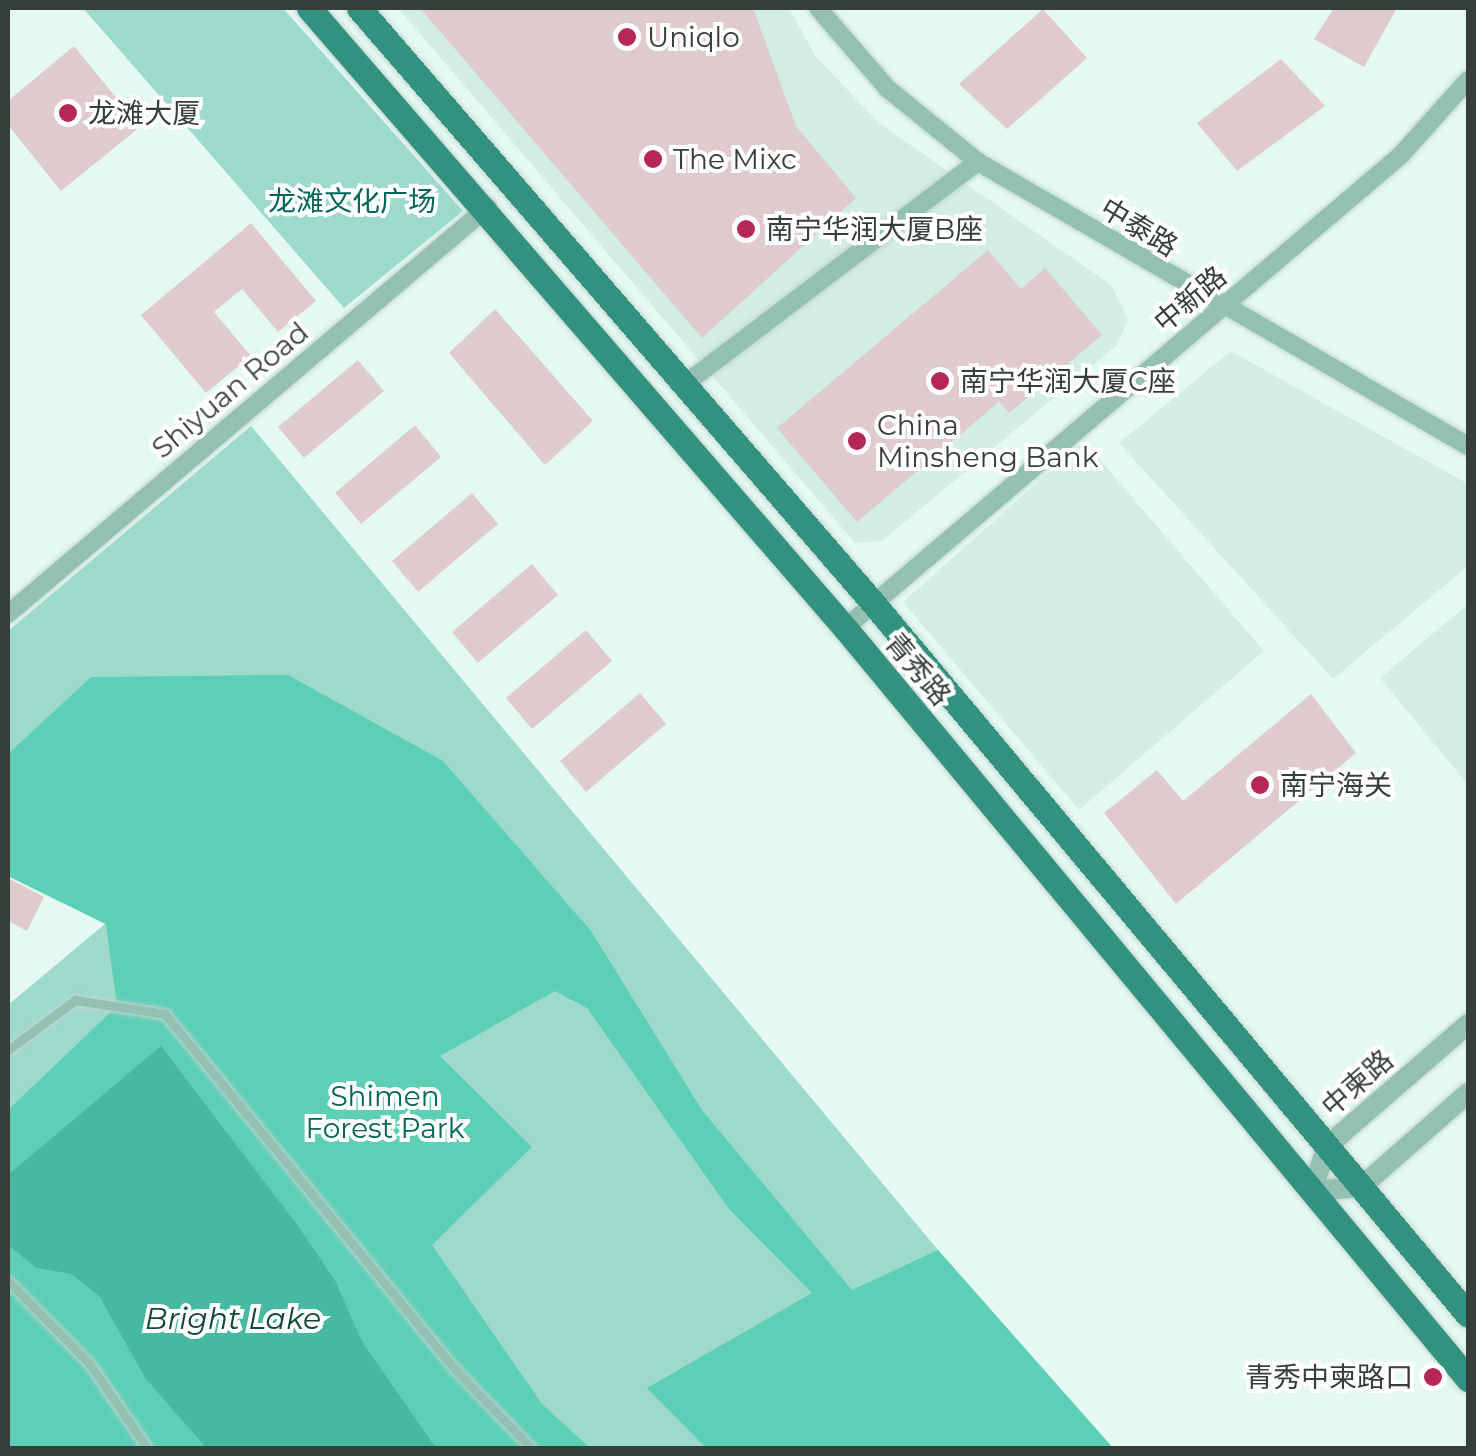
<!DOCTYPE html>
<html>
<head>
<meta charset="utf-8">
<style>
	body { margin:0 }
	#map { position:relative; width:1476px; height:1456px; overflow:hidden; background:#e5f9f4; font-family:Montserrat,"Noto Sans SC",sans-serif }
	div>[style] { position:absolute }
	.built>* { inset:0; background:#d1ede6 }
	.green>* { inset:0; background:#9ddacb }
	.forest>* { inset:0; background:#5ecfb7 }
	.water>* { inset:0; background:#45b9a1 }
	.building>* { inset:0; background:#dfcbce }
	.roads { filter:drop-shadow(0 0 2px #c2d4cf) drop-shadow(0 0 2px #c2d4cf) }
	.service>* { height:9px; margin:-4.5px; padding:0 4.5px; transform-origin:4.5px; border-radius:4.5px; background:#94c0b4 }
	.minor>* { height:18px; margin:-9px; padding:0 9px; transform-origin:9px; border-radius:9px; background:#94c0b4 }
	.tertiary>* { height:20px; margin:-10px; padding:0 10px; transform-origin:10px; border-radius:10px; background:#94c0b4 }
	.primary>* { height:25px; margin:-12.5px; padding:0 12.5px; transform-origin:12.5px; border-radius:12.5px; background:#33927f }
	.dots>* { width:28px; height:28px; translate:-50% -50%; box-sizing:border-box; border:5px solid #fff; border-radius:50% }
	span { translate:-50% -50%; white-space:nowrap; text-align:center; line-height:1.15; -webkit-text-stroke:8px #fff; paint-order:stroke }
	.poi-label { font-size:28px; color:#363e3c }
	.left { translate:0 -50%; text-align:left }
	.right { translate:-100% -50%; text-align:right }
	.park-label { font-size:28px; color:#036656 }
	.street-label { font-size:28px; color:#363e3c }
	.water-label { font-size:30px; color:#12453b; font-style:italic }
	.frame { position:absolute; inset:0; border:10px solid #363e3c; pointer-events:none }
</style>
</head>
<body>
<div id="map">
	<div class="built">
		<div style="clip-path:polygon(398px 8px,789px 8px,816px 57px,879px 123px,1111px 285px,1128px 320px,1116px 346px,882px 541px,855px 543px)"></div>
		<div style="clip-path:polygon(1231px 351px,1468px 484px,1468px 566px,1333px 679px,1119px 443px)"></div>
		<div style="clip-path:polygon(1084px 441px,1264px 651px,1079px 810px,903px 602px)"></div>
		<div style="clip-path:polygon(1468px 604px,1468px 785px,1380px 678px)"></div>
	</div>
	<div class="green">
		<div style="clip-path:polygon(83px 8px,283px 8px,463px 211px,344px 308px)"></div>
		<div style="clip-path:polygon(251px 426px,938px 1250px,1113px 1448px,8px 1448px,8px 1005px,105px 924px,8px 876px,8px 631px)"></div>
	</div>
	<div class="forest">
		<div style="clip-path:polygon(288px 675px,443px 761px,591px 931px,702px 1110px,852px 1290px,938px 1250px,1113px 1448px,706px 1448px,647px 1388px,812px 1293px,729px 1209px,587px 1008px,555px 991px,440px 1056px,532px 1147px,432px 1245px,542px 1404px,590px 1448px,436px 1448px,362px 1341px,336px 1282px,263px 1184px,8px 1175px,8px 1110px,117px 1006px,106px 924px,8px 876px,8px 754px,91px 677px)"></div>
		<div style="clip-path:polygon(8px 1245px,36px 1268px,71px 1274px,99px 1296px,145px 1378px,206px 1448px,8px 1448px)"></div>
	</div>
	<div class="water">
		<div style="clip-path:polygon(161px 1046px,298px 1226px,336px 1282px,362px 1341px,436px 1448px,206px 1448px,145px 1378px,99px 1296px,71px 1274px,36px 1268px,8px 1245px,8px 1175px)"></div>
	</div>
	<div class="building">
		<div style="clip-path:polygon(420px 8px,753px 8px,796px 126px,856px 198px,702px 338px)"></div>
		<div style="clip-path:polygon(1334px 8px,1397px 8px,1364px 67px,1314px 39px)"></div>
		<div style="clip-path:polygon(1043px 9px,1087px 58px,1007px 129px,959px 84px)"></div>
		<div style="clip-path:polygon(74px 46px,140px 127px,61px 191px,8px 125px,8px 101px)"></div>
		<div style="clip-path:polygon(1281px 59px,1325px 106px,1237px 171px,1197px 123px)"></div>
		<div style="clip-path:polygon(251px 223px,316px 301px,278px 332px,242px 289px,214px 312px,251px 356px,206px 393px,141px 315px)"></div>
		<div style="clip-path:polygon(988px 250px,1021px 289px,1045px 268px,1102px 335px,1009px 413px,999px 402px,857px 522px,777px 428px)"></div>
		<div style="clip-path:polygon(495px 309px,593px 421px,545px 465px,449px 353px)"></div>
		<div style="clip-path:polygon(358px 360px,384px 391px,304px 458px,278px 427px)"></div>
		<div style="clip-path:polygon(415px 425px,441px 457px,361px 524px,335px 493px)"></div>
		<div style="clip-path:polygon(472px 493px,498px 524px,418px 592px,392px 561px)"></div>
		<div style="clip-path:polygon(532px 564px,558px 595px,478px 663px,452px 632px)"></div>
		<div style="clip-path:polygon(586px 630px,612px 661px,532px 729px,506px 698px)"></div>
		<div style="clip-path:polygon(640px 693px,666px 724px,586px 792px,560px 761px)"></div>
		<div style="clip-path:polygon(1311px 694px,1356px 753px,1176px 904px,1104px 813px,1157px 770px,1183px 801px)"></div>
		<div style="clip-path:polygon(8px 878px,44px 897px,27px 931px,8px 921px)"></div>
	</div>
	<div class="roads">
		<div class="service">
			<div style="left:8px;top:1050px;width:84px;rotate:-36.7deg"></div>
			<div style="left:75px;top:1000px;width:91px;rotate:8.8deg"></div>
			<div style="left:165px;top:1014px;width:458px;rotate:50.8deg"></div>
			<div style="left:455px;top:1369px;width:110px;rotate:46.1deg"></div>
			<div style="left:8px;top:1281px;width:115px;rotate:45.4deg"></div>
			<div style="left:89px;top:1363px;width:103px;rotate:55.7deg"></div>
		</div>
		<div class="minor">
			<div style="left:818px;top:8px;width:107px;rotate:49.2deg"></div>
			<div style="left:888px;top:89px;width:116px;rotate:39deg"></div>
			<div style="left:978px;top:162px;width:566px;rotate:30.1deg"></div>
			<div style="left:685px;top:384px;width:368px;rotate:-37.2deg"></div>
			<div style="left:8px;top:614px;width:629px;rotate:-40.3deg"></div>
			<div style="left:845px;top:628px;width:729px;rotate:-40.38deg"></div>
			<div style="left:1400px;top:156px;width:102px;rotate:-48.2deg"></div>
		</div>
		<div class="tertiary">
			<div style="left:1468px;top:1024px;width:186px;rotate:139.1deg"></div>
			<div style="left:1327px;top:1146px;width:47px;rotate:108.4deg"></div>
			<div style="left:1312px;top:1191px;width:49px;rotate:-4.7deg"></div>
			<div style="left:1361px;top:1187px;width:142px;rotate:-41.3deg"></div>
		</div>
		<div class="primary">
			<div style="left:309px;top:8px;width:820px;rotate:49.16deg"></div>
			<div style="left:845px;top:628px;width:976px;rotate:50.32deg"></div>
			<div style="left:359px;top:8px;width:788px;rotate:49.17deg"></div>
			<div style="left:874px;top:604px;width:926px;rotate:50.12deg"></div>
		</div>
	</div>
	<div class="dots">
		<div style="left:627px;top:37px;background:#b62755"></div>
		<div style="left:68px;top:113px;background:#b62755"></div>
		<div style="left:653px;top:159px;background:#b62755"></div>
		<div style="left:746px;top:229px;background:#b62755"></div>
		<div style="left:940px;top:381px;background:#b62755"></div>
		<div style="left:857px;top:441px;background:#b62755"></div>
		<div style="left:1260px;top:785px;background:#b62755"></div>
		<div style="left:1433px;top:1377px;background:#b62755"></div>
	</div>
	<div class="poi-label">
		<span class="left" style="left:647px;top:37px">Uniqlo</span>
		<span class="left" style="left:88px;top:113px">龙滩大厦</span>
		<span class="left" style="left:673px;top:159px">The Mixc</span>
		<span class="left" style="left:766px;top:229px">南宁华润大厦B座</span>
		<span class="left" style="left:960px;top:381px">南宁华润大厦C座</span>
		<span class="left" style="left:877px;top:441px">China<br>Minsheng Bank</span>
		<span class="left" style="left:1280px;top:785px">南宁海关</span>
		<span class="right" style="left:1413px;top:1377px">青秀中柬路口</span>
	</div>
	<div class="park-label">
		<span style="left:352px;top:201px">龙滩文化广场</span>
		<span style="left:385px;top:1112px">Shimen<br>Forest Park</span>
	</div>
	<div class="street-label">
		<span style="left:1139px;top:227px;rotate:31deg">中泰路</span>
		<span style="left:1190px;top:299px;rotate:-40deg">中新路</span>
		<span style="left:230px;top:390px;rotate:-40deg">Shiyuan Road</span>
		<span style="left:918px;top:669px;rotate:50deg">青秀路</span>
		<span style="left:1357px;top:1083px;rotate:-41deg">中柬路</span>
	</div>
	<div class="water-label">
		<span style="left:233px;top:1319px">Bright Lake</span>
	</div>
	<div class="frame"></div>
</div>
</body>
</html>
